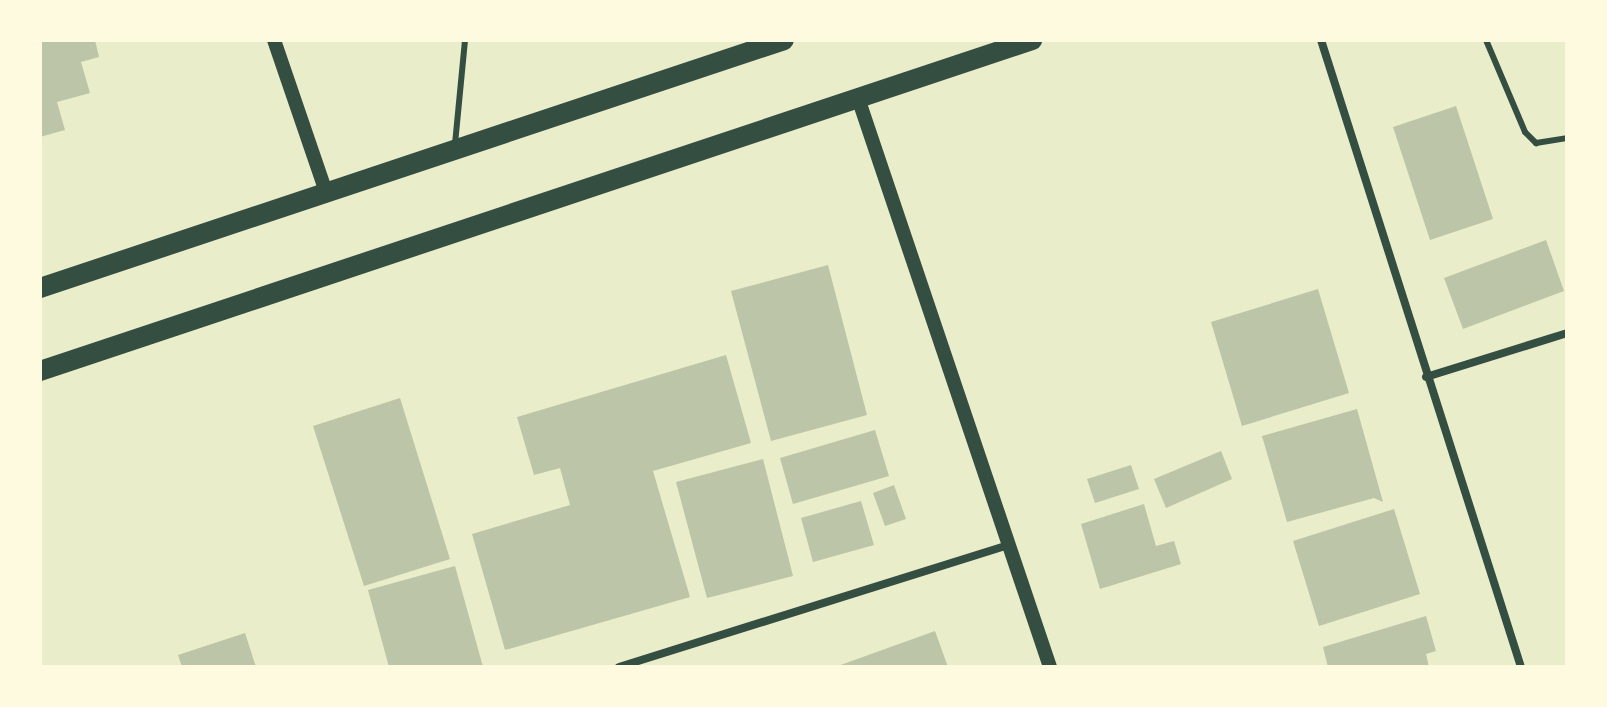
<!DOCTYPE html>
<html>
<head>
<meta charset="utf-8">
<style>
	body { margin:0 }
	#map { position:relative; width:1607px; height:707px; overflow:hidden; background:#e9edc9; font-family:"Public Sans",sans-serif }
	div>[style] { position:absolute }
	.building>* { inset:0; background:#bcc5a7 }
	.service>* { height:6px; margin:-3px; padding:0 3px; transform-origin:3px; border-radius:3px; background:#344e41 }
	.minor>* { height:8px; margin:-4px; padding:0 4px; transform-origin:4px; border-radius:4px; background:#344e41 }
	.tertiary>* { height:14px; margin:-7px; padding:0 7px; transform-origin:7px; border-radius:7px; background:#344e41 }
	.primary>* { height:20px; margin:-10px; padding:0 10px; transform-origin:10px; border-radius:10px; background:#344e41 }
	span { translate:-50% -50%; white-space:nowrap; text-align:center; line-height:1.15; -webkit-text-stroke:6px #fefae0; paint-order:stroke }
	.frame { position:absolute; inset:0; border:42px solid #fefae0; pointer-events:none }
</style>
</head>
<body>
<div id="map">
	<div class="building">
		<div style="clip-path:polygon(40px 40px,95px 40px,99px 57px,81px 62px,90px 93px,57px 102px,65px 130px,40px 137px)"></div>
		<div style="clip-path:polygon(1456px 106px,1493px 219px,1430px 240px,1393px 127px)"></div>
		<div style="clip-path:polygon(1546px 240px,1564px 291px,1463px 329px,1444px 278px)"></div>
		<div style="clip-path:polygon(828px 265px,867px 415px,771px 441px,731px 291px)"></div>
		<div style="clip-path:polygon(1318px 289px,1349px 393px,1242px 426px,1211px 322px)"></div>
		<div style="clip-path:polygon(726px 355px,751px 443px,653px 471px,690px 597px,505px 650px,472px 534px,570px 505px,560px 468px,534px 475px,517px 417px)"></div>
		<div style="clip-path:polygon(400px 398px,450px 559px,364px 586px,313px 426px)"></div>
		<div style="clip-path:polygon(1357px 409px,1383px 502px,1374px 498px,1287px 522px,1262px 436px)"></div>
		<div style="clip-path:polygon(875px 430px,889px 476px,793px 504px,780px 458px)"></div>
		<div style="clip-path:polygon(1221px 451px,1232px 479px,1166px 508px,1154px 479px)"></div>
		<div style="clip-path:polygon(763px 459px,793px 576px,707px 598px,676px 482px)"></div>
		<div style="clip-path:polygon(1131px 465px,1139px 489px,1095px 503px,1087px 479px)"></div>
		<div style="clip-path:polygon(894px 485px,906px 519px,885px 526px,873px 493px)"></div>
		<div style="clip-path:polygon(861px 501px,874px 545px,813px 562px,801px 518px)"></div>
		<div style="clip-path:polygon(1144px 504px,1156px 546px,1174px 541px,1181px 564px,1100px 589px,1081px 524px)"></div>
		<div style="clip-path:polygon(1394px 509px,1420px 594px,1319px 626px,1293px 541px)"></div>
		<div style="clip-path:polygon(455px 566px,483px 667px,389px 667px,368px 590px)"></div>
		<div style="clip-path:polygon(1426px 616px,1436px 651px,1426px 654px,1429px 667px,1328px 667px,1323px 647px)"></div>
		<div style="clip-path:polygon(935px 631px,948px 667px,835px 667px)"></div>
		<div style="clip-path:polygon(245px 633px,256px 667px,182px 667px,178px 655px)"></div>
	</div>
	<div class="service">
		<div style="left:1486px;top:40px;width:100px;rotate:67deg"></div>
		<div style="left:1525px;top:132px;width:16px;rotate:45deg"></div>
		<div style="left:1536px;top:143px;width:31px;rotate:-9deg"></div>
		<div style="left:455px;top:144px;width:104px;rotate:-84.5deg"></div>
	</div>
	<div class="minor">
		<div style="left:1321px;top:40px;width:658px;rotate:72.31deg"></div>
		<div style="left:1426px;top:377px;width:148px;rotate:-17.3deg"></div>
		<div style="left:619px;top:667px;width:409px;rotate:-17.4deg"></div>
	</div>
	<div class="tertiary">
		<div style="left:274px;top:40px;width:164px;rotate:71.1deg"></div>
		<div style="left:858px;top:98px;width:601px;rotate:71.35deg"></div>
	</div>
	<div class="primary">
		<div style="left:40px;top:288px;width:784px;rotate:-18.43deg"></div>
		<div style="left:40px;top:371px;width:1046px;rotate:-18.45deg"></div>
	</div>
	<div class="frame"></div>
</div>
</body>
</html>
